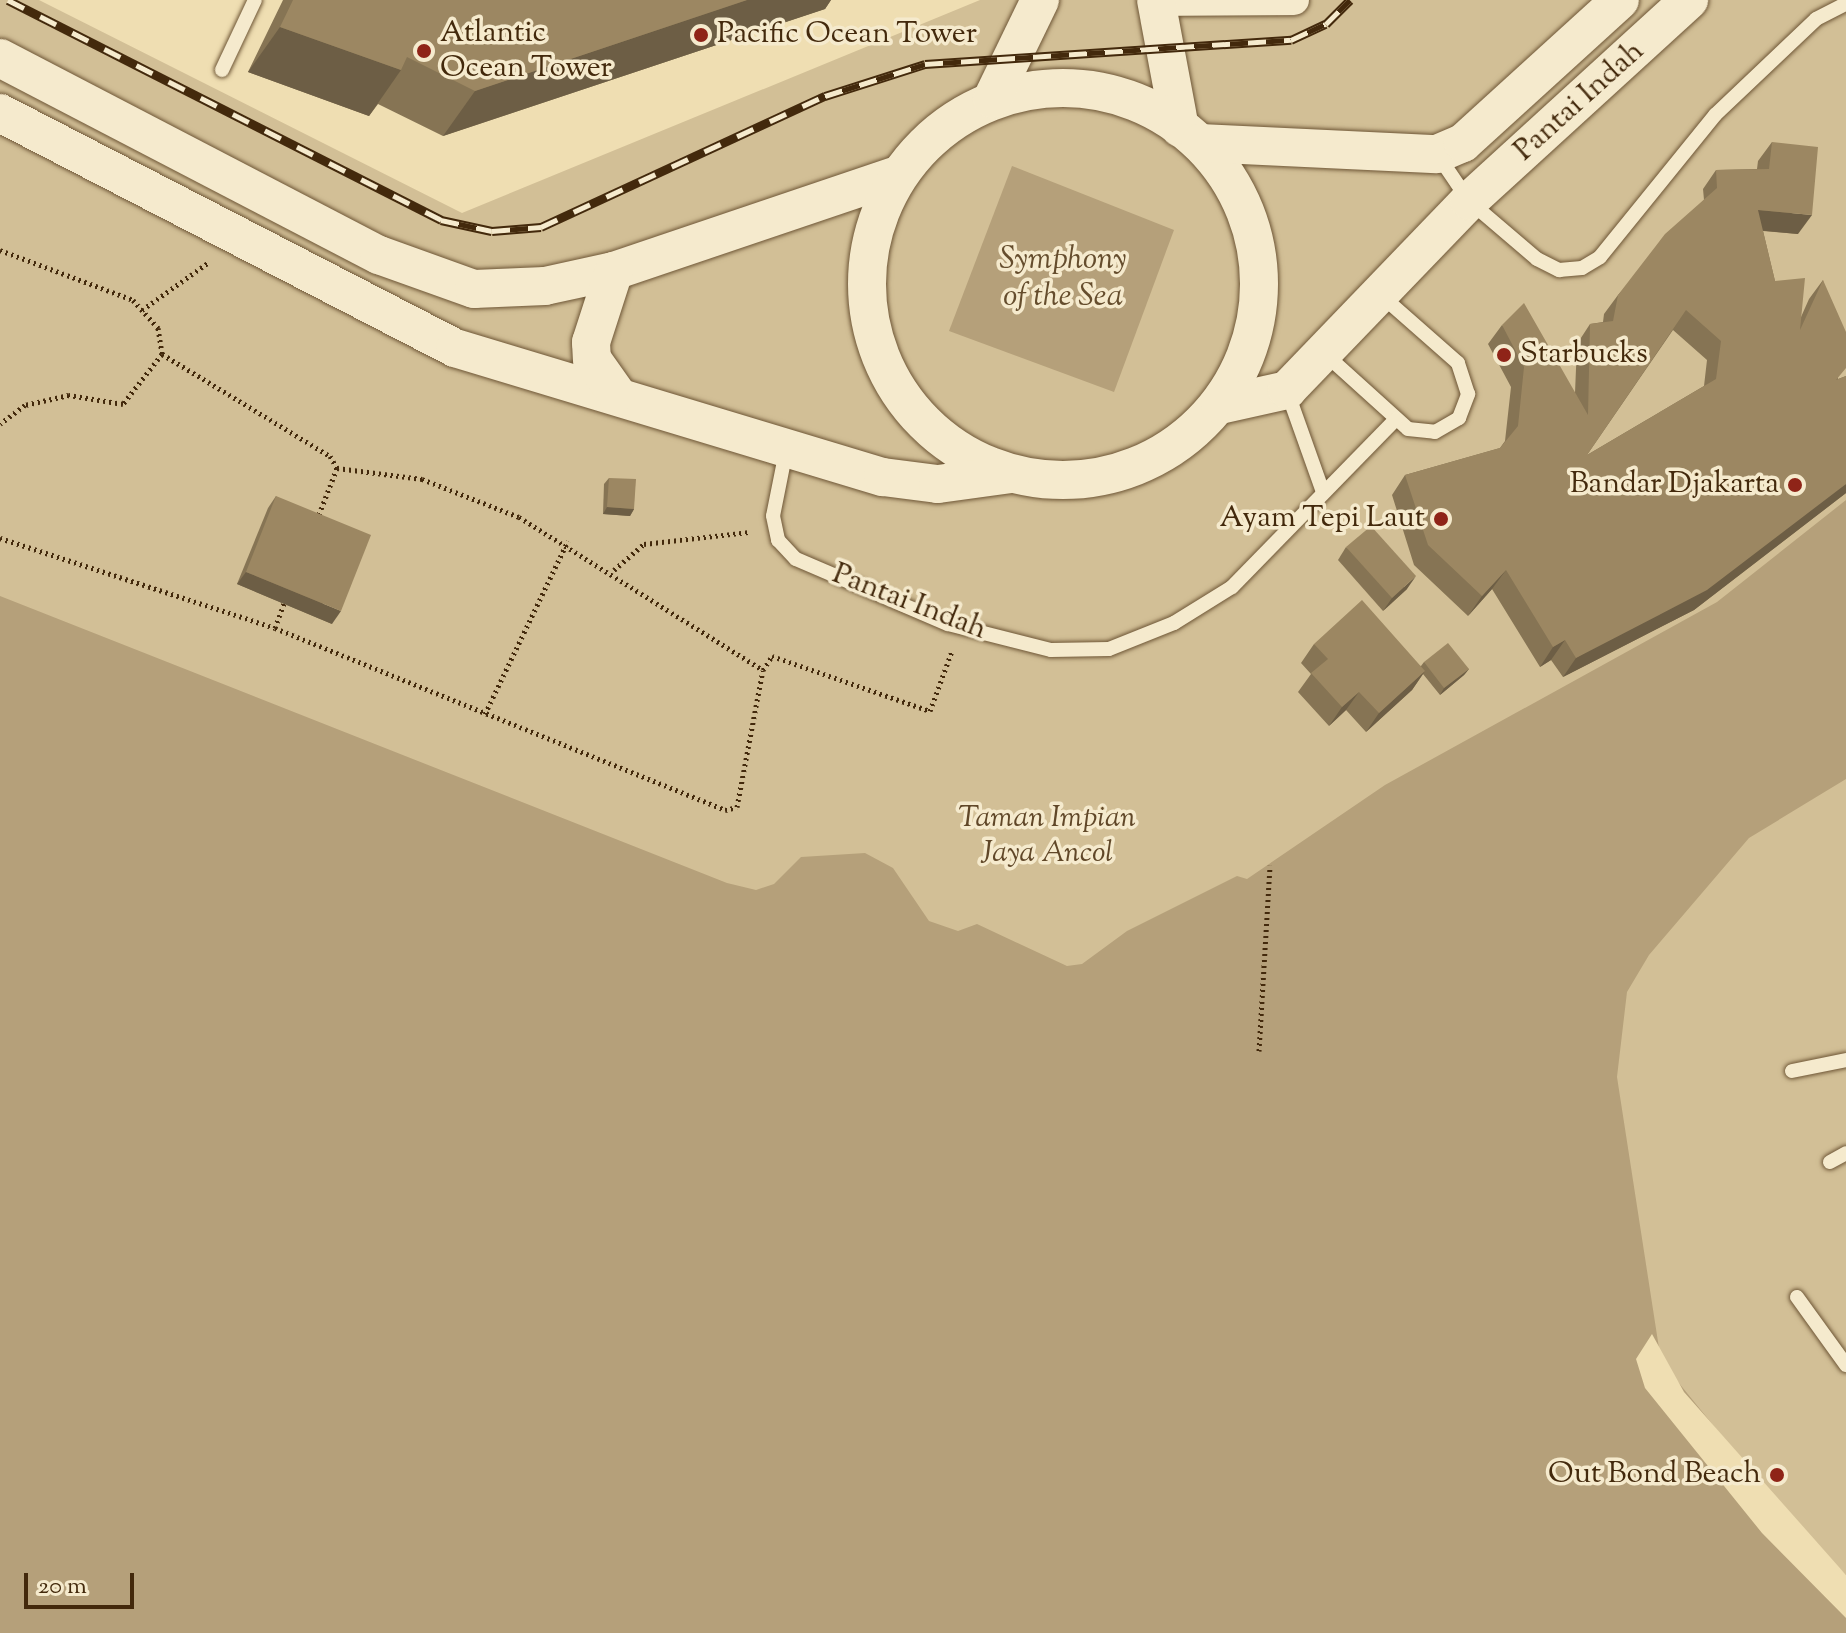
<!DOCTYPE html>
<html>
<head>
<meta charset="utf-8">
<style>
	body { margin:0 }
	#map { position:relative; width:1846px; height:1633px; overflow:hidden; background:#efdeb2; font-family:"Sorts Mill Goudy",serif }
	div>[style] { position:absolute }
	.green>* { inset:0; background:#d2bf96 }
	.water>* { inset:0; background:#b5a07a }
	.pier>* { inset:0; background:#efdeb2 }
	.path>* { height:5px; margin-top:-2.5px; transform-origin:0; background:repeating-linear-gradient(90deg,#43290c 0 2px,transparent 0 6px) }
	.roads { filter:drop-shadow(0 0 2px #6e5636) drop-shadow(0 0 2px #6e5636) }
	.service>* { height:14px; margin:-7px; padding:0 7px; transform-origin:7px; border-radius:7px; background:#f5eacd }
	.minor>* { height:30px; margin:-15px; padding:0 15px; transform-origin:15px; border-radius:15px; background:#f5eacd }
	.tertiary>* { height:38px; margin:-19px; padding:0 19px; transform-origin:19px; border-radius:19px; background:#f5eacd }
	.tertiary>.ring { margin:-19px; padding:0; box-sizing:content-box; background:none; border:38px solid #f5eacd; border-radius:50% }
	.rail>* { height:9px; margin-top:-4.5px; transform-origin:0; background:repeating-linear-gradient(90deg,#f5eacd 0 18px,#43290c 0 36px); box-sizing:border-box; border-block:2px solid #43290c }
	.wall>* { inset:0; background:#867454 }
	.shaded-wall>* { inset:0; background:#6d5e45 }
	.building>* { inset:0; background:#9c8762 }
	.dots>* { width:22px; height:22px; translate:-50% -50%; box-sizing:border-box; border:4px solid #f5eacd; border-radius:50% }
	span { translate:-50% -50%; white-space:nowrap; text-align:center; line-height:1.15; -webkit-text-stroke:7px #f5eacd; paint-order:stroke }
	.poi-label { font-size:30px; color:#43290c }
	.left { translate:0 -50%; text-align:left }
	.right { translate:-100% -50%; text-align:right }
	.street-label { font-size:30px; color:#43290c }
	.park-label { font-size:30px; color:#604728; font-style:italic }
	.water-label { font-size:32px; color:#654d2d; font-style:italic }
	.scale { position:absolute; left:24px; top:1573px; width:110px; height:36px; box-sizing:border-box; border:4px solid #43290c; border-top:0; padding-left:10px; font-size:24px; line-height:28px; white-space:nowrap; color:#43290c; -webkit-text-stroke:6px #f5eacd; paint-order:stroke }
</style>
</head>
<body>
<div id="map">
	<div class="green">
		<div style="clip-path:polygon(0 0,39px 0,462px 213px,980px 0,1846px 0,1846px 1633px,0 1633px)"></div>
	</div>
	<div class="water">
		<div style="clip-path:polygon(1012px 166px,1174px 230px,1114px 392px,949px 331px)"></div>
		<div style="clip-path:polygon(1846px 500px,1846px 779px,1749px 838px,1649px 955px,1627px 992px,1617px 1077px,1661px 1361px,1782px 1510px,1846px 1575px,1846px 1633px,0 1633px,0 596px,727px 883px,756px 890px,774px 884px,801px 857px,865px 853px,893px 868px,929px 921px,958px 931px,977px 924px,1067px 966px,1082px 964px,1127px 931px,1237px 876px,1247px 879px,1385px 785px,1717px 602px)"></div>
	</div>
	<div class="pier">
		<div style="clip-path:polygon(1652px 1334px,1684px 1392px,1846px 1575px,1846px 1618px,1762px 1533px,1645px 1388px,1636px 1359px)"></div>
	</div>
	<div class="path">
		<div style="left:0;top:250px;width:142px;rotate:20.6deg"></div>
		<div style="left:133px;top:300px;width:38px;rotate:48deg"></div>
		<div style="left:158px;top:328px;width:26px;rotate:81deg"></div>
		<div style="left:162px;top:354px;width:63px;rotate:128deg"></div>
		<div style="left:123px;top:404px;width:55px;rotate:-170.5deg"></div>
		<div style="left:69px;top:395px;width:45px;rotate:167.2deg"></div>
		<div style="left:25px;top:405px;width:31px;rotate:143deg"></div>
		<div style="left:142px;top:310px;width:82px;rotate:-35.6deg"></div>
		<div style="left:162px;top:354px;width:197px;rotate:31.3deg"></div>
		<div style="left:330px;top:456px;width:14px;rotate:60deg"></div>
		<div style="left:337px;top:468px;width:53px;rotate:111.2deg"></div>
		<div style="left:337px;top:468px;width:86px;rotate:7.4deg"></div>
		<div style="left:422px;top:479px;width:104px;rotate:21.4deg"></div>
		<div style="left:519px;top:517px;width:288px;rotate:32.1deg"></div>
		<div style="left:0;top:538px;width:289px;rotate:18.1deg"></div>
		<div style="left:275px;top:628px;width:485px;rotate:22deg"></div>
		<div style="left:725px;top:810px;width:12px;rotate:-14deg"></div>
		<div style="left:737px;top:807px;width:139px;rotate:-79.3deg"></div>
		<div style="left:763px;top:670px;width:17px;rotate:-57deg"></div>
		<div style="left:772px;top:656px;width:167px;rotate:19.2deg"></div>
		<div style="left:930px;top:711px;width:64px;rotate:-69.9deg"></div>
		<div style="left:614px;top:570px;width:40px;rotate:-41deg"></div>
		<div style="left:644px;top:544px;width:107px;rotate:-6.5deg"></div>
		<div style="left:275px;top:628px;width:29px;rotate:-70deg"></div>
		<div style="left:485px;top:714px;width:192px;rotate:-64.4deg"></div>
		<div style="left:1259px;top:1051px;width:186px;rotate:-86.6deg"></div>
	</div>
	<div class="roads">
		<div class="service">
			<div style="left:222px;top:70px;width:77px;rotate:-64.8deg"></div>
			<div style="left:1437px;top:154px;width:57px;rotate:55.8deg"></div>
			<div style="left:1469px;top:201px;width:89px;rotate:40.5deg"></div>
			<div style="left:1537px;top:259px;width:25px;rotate:27deg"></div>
			<div style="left:1559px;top:270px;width:23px;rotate:-5deg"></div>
			<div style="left:1582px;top:268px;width:21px;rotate:-31deg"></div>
			<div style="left:1600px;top:257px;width:183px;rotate:-51deg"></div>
			<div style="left:1715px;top:115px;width:139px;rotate:-43.5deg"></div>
			<div style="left:1816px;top:19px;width:34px;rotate:-27deg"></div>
			<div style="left:1324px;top:353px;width:113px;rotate:42.1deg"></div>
			<div style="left:1408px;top:429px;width:27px;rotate:6deg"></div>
			<div style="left:1435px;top:432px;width:28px;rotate:-30deg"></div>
			<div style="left:1459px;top:418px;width:26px;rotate:-69deg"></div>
			<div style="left:1468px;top:394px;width:33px;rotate:-108deg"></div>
			<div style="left:1458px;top:363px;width:103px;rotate:-138.6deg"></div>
			<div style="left:1287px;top:391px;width:107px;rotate:70.4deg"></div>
			<div style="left:786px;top:451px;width:66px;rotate:101.3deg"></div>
			<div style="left:773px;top:516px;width:25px;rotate:78deg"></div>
			<div style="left:778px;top:540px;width:26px;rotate:47deg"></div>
			<div style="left:796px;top:559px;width:165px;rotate:23.2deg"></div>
			<div style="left:948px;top:624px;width:106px;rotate:14.2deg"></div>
			<div style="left:1051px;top:650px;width:58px;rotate:-1deg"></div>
			<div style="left:1109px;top:649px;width:70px;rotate:-21.8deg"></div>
			<div style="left:1174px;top:623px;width:68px;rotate:-31.8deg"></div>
			<div style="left:1232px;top:587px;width:235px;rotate:-45.7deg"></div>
			<div style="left:1792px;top:1071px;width:55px;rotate:-11.5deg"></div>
			<div style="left:1830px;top:1162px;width:18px;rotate:-29deg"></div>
			<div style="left:1797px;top:1297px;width:84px;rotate:54.2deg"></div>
		</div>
		<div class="minor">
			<div style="left:1156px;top:1px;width:138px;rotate:-0.4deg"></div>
		</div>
		<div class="tertiary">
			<div style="left:1156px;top:0;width:130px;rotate:79.4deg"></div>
			<div style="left:0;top:58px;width:427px;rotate:27.5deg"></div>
			<div style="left:379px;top:255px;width:101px;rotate:19.7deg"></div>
			<div style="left:474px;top:289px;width:71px;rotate:-2.4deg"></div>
			<div style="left:545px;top:286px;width:71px;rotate:-12.3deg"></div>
			<div style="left:614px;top:271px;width:299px;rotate:-18.7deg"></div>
			<div class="ring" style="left:867px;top:88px;width:354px;height:354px"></div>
			<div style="left:992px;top:99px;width:110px;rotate:-64.1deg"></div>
			<div style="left:0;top:113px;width:512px;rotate:27.32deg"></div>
			<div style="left:455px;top:348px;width:447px;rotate:16.8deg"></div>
			<div style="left:883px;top:477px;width:55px;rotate:7.3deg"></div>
			<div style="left:938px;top:484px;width:74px;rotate:-7.8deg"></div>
			<div style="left:1200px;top:143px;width:237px;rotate:2.7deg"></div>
			<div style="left:1437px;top:154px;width:28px;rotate:-23deg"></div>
			<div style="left:1463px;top:143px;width:212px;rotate:-42.3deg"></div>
			<div style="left:614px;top:271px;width:75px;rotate:107.9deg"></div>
			<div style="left:591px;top:342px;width:17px;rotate:87deg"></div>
			<div style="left:592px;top:359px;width:42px;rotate:54.8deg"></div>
			<div style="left:1220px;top:405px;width:69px;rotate:-12.6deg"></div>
			<div style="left:1287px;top:390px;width:262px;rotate:-46.1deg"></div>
			<div style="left:1469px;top:201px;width:298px;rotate:-42.4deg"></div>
		</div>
	</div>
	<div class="rail">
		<div style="left:8px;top:0;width:486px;rotate:26.9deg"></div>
		<div style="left:441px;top:220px;width:52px;rotate:12.2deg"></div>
		<div style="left:492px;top:231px;width:49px;rotate:-4.7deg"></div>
		<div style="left:541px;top:227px;width:313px;rotate:-24.8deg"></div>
		<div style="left:825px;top:96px;width:105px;rotate:-17.7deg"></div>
		<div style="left:925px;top:64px;width:367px;rotate:-3.8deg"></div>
		<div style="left:1291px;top:40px;width:38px;rotate:-25deg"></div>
		<div style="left:1326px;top:24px;width:34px;rotate:-45deg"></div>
	</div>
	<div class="wall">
		<div style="clip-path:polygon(283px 0,831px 0,825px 9px,443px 136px,378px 104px,369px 116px,248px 72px)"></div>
		<div style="clip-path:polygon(evenodd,1772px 142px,1798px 234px,1763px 231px,1775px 281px,1801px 317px,1809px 299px,1823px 280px,1838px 379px,1846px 376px,1846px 493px,1694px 610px,1563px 677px,1551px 660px,1540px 667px,1492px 589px,1468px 616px,1414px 565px,1392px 495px,1405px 475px,1500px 448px,1505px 441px,1511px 387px,1488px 344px,1502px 325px,1575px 393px,1577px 344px,1590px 324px,1603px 322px,1604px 314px,1618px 295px,1704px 200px,1703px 189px,1716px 170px,1757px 169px,1758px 161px,1772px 142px,1673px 330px,1707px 360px,1704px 386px,1587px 455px,1673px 330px)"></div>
		<div style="clip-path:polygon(609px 478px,634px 509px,630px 516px,603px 514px,604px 484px)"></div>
		<div style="clip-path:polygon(276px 496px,332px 624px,237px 584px,268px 508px)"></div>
		<div style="clip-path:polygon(1346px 547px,1407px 589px,1383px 611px,1338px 560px)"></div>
		<div style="clip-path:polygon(1314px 644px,1421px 666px,1424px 662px,1469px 669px,1464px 675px,1440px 695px,1423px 674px,1412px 690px,1366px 732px,1346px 710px,1329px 726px,1298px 692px,1311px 674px,1301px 663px)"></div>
	</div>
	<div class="shaded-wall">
		<div style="clip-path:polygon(747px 0,831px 0,825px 9px,443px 136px,475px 91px)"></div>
		<div style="clip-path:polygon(280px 27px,401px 70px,369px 116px,248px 72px)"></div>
		<div style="clip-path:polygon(1758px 210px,1812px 215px,1798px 234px,1745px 229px)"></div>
		<div style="clip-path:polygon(1846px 484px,1846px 493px,1694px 610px,1563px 677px,1576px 658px)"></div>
		<div style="clip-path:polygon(607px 507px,634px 509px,630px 516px,603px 514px)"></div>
		<div style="clip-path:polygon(1506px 570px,1492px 589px,1468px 616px,1482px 596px)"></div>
		<div style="clip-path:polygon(246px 572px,341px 611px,332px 624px,237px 584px)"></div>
		<div style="clip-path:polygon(1416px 576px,1407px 589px,1383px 611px,1392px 598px)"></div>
		<div style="clip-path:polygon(1565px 640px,1551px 660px,1540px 667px,1553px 647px)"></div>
		<div style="clip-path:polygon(1469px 669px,1464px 675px,1440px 695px,1444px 688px)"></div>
		<div style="clip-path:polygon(1425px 671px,1412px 690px,1366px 732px,1379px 713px)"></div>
		<div style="clip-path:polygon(1359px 692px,1346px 710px,1329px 726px,1342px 707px)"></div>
	</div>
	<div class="building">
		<div style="clip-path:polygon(293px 0,747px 0,475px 91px,407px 57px,401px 70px,280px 27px)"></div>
		<div style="clip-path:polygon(evenodd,1772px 142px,1818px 147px,1812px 215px,1758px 210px,1775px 281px,1805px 278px,1800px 330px,1823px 280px,1846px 332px,1846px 368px,1836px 380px,1846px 376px,1846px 484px,1707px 590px,1576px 658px,1565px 640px,1553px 647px,1506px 570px,1482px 596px,1428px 545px,1405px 475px,1500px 448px,1518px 426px,1524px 367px,1502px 325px,1524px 303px,1588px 415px,1590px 324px,1613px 321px,1618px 295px,1665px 234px,1717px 188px,1716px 170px,1769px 169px,1772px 142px,1686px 310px,1721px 341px,1716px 379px,1587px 455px,1686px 310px)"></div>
		<div style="clip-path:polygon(609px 478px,636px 479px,634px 509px,607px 507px)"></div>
		<div style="clip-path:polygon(276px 496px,371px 535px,341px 611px,246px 572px)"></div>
		<div style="clip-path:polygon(1371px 526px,1416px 576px,1392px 598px,1346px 547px)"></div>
		<div style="clip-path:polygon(1362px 600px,1425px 671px,1379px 713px,1359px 692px,1342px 707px,1311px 673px,1328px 659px,1314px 644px)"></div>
		<div style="clip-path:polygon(1448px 643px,1469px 669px,1444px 688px,1424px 662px)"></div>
	</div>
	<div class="dots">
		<div style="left:701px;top:35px;background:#8f2418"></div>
		<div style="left:424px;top:51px;background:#8f2418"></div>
		<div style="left:1504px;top:355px;background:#8f2418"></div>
		<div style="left:1795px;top:485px;background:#8f2418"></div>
		<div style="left:1441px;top:519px;background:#8f2418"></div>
		<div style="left:1777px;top:1475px;background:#8f2418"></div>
	</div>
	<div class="poi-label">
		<span class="left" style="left:440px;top:51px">Atlantic<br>Ocean Tower</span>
		<span class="left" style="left:717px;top:35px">Pacific Ocean Tower</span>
		<span class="left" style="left:1520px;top:355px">Starbucks</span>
		<span class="right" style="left:1779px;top:485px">Bandar Djakarta</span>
		<span class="right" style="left:1425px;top:519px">Ayam Tepi Laut</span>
		<span class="right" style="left:1761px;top:1475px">Out Bond Beach</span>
	</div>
	<div class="street-label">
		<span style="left:1580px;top:102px;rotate:-42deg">Pantai Indah</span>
		<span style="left:909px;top:603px;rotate:21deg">Pantai Indah</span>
	</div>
	<div class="park-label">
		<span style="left:1047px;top:836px">Taman Impian<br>Jaya Ancol</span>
	</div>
	<div class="water-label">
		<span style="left:1063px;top:279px">Symphony<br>of the Sea</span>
	</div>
	<div class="scale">20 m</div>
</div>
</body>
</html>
